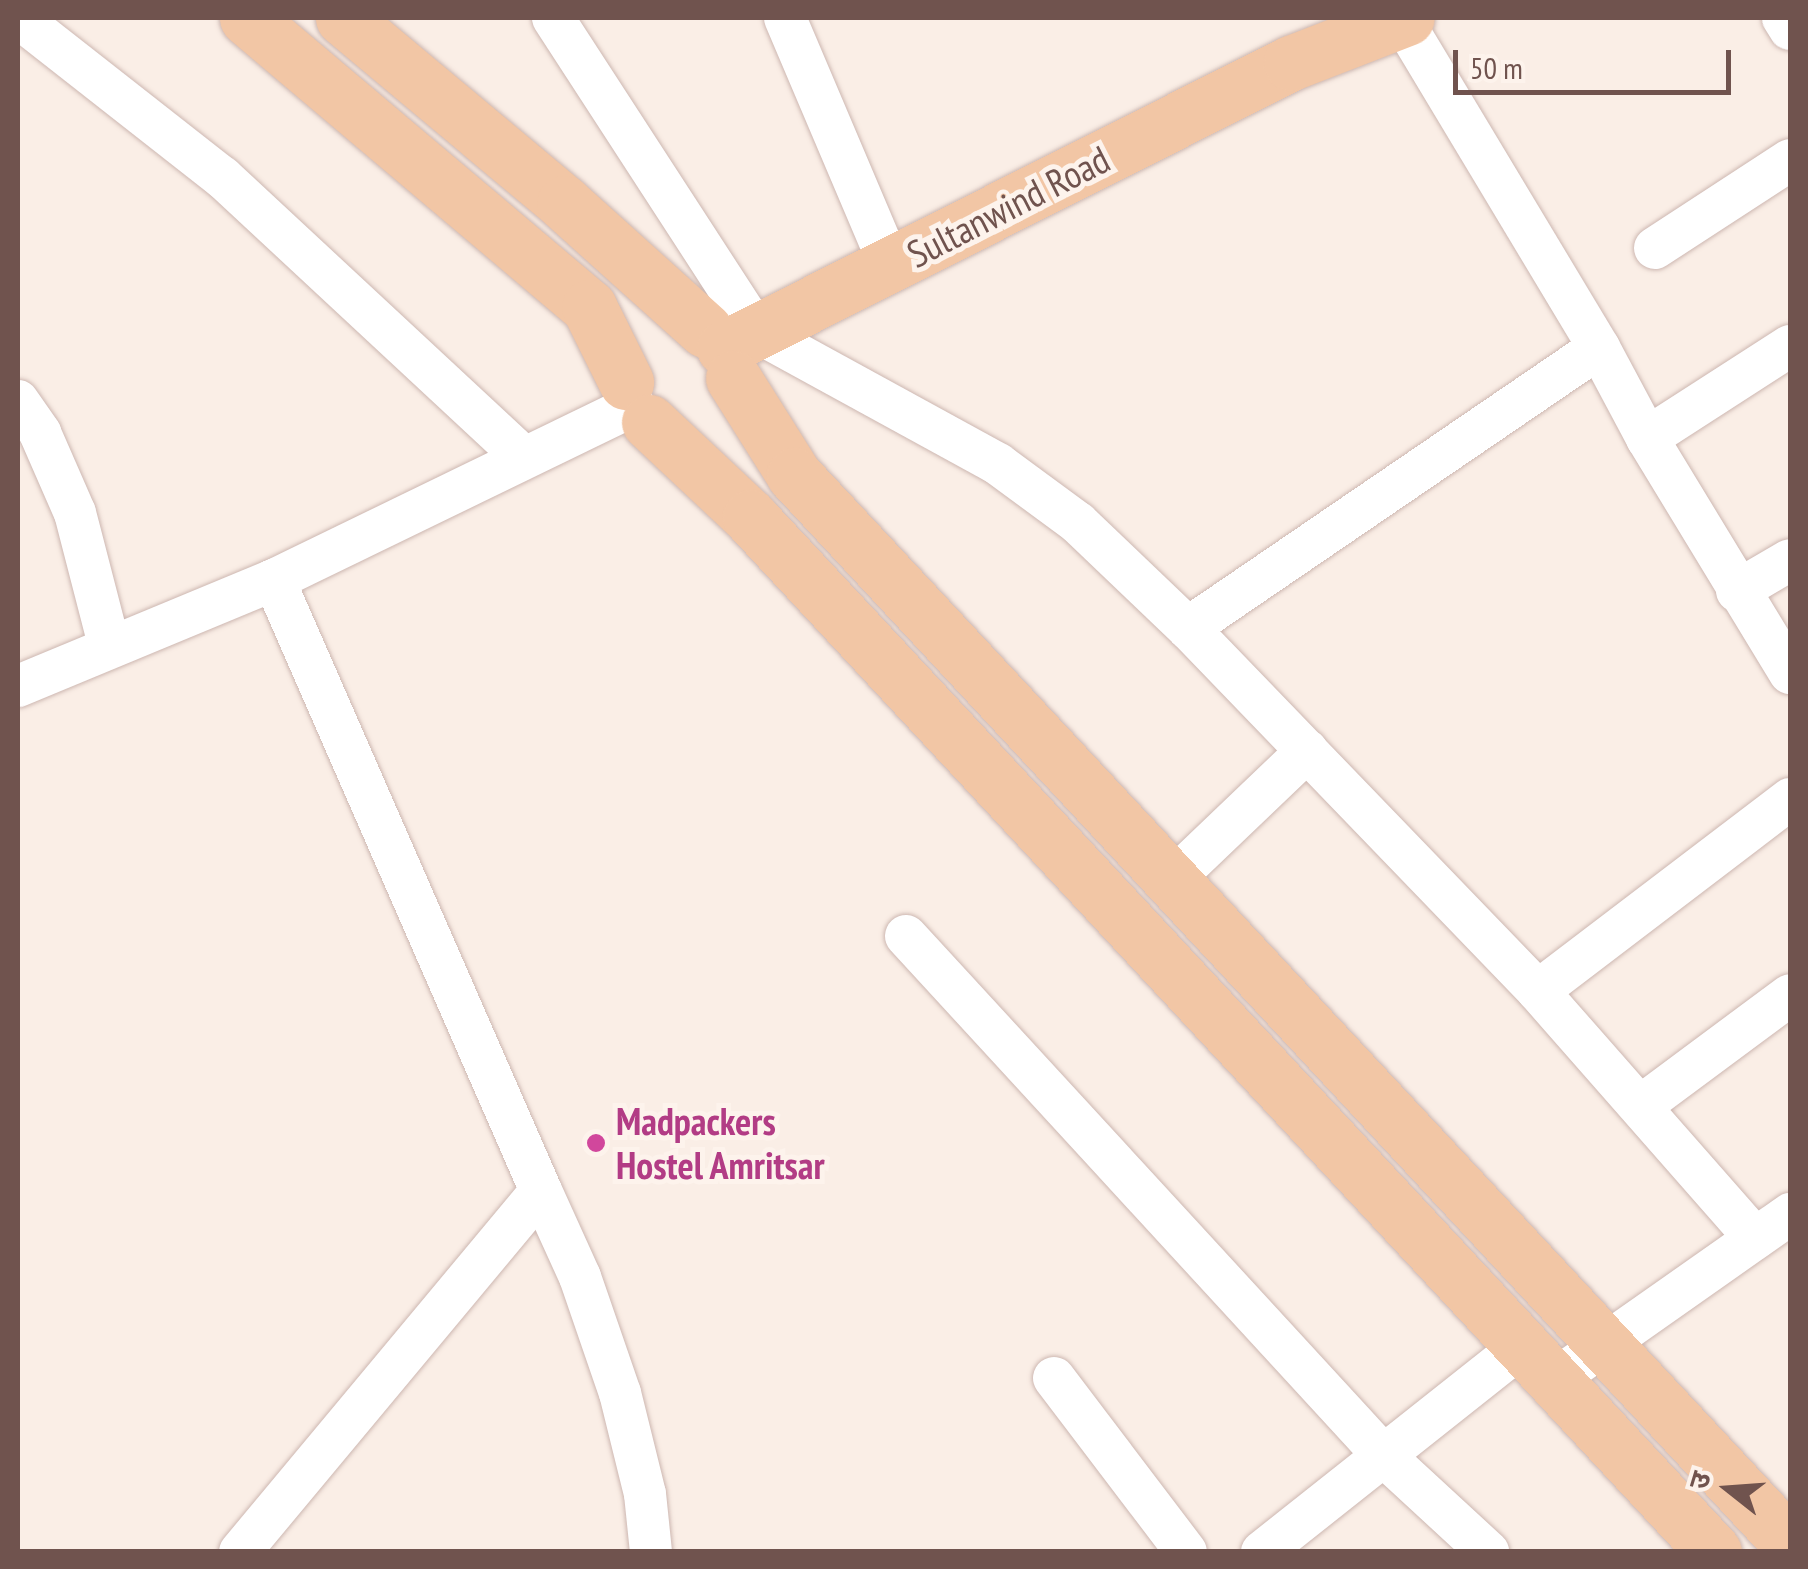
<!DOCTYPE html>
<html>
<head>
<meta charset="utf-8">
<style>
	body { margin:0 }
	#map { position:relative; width:1808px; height:1569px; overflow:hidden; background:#faeee6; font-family:"PT Sans Narrow","Noto Sans Devanagari",sans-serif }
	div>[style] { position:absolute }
	.roads { filter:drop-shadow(0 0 2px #cdb7b1) drop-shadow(0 0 2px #cdb7b1) }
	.minor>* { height:42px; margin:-21px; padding:0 21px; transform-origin:21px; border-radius:21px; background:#fff }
	.major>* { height:55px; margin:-27.5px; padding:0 27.5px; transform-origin:27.5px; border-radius:27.5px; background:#f2c6a5 }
	.dots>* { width:28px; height:28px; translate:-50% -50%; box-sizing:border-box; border:5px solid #fdf3ec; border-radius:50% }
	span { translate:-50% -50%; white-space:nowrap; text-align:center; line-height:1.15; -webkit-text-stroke:10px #fdf3ec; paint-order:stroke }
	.street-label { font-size:38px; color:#70534e }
	.hotel-label { font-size:38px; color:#b23c85; font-weight:700 }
	.left { translate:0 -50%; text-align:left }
	.frame { position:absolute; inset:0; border:20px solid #70534e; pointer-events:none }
	.north { position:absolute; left:1678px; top:1439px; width:100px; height:100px; -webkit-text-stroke:8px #fdf3ec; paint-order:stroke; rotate:287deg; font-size:28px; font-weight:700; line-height:40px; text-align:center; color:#70534e }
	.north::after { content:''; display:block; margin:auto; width:35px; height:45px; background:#70534e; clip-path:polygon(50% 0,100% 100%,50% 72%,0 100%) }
	.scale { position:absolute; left:1453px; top:50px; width:278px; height:45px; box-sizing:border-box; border:5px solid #70534e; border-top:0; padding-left:12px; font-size:30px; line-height:35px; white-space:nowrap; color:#70534e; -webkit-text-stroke:8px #fdf3ec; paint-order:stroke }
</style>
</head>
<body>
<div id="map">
	<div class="roads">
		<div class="minor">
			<div style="left:19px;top:18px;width:258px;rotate:38.1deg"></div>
			<div style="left:222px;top:177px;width:411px;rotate:42.9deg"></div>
			<div style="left:553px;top:18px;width:374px;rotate:57deg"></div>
			<div style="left:757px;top:332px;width:275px;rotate:28.7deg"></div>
			<div style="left:998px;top:464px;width:99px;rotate:36.4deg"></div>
			<div style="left:1078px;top:523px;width:152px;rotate:43.7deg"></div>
			<div style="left:1188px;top:628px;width:504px;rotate:46.04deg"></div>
			<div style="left:1538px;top:991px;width:329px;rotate:48.7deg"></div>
			<div style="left:785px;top:18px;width:268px;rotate:67deg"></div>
			<div style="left:1783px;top:18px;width:13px;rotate:58deg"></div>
			<div style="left:1402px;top:20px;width:383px;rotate:59deg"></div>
			<div style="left:1599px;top:348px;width:102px;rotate:61.9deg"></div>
			<div style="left:1647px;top:438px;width:275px;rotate:58.7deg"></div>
			<div style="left:1655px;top:248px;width:161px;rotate:-33.1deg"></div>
			<div style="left:18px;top:401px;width:39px;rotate:55deg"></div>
			<div style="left:40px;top:433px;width:87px;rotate:66.4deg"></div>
			<div style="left:75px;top:513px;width:135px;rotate:75.5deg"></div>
			<div style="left:1647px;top:438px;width:170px;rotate:-32.8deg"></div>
			<div style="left:1737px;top:591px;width:61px;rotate:-30.3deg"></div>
			<div style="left:1188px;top:628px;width:497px;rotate:-34.3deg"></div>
			<div style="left:18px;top:686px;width:277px;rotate:-22.5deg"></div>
			<div style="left:274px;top:580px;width:400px;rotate:-25.9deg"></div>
			<div style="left:1172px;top:880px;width:187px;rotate:-43.7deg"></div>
			<div style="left:906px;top:936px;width:706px;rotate:47.41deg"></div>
			<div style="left:1384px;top:1456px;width:142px;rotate:42.7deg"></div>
			<div style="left:1538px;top:991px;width:317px;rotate:-37.3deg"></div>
			<div style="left:1642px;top:1105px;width:184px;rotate:-36.6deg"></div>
			<div style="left:541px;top:1191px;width:94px;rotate:65.6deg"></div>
			<div style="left:580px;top:1277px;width:123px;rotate:71deg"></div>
			<div style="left:620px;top:1393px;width:104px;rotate:76.1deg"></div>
			<div style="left:645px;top:1494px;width:58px;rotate:84.1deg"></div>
			<div style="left:1054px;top:1378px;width:218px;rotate:52.8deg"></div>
			<div style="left:1554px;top:1380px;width:289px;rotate:-35.1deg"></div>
			<div style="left:240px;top:1552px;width:470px;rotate:-50.2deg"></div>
			<div style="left:541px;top:1191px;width:667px;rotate:-113.6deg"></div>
			<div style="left:1262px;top:1552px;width:332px;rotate:-38.4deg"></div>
		</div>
		<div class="major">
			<div style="left:247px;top:18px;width:448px;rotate:40.2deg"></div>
			<div style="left:589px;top:307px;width:84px;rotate:63.7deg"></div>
			<div style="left:343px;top:18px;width:288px;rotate:39.9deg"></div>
			<div style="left:564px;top:203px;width:190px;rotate:42deg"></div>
			<div style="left:724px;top:348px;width:635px;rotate:-26.69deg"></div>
			<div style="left:1291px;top:63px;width:124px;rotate:-21.2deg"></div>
			<div style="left:733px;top:378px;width:115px;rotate:57.8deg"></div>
			<div style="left:794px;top:475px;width:1461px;rotate:47.02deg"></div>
			<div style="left:649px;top:422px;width:139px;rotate:43.2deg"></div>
			<div style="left:750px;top:517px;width:1414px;rotate:47.03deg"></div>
		</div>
	</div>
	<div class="dots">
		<div style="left:596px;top:1143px;background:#d1479c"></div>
	</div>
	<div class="street-label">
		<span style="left:1008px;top:206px;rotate:-27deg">Sultanwind Road</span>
	</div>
	<div class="hotel-label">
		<span class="left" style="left:616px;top:1143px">Madpackers<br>Hostel Amritsar</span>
	</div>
	<div class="frame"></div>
	<div class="north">उ</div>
	<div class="scale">50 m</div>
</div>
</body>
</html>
